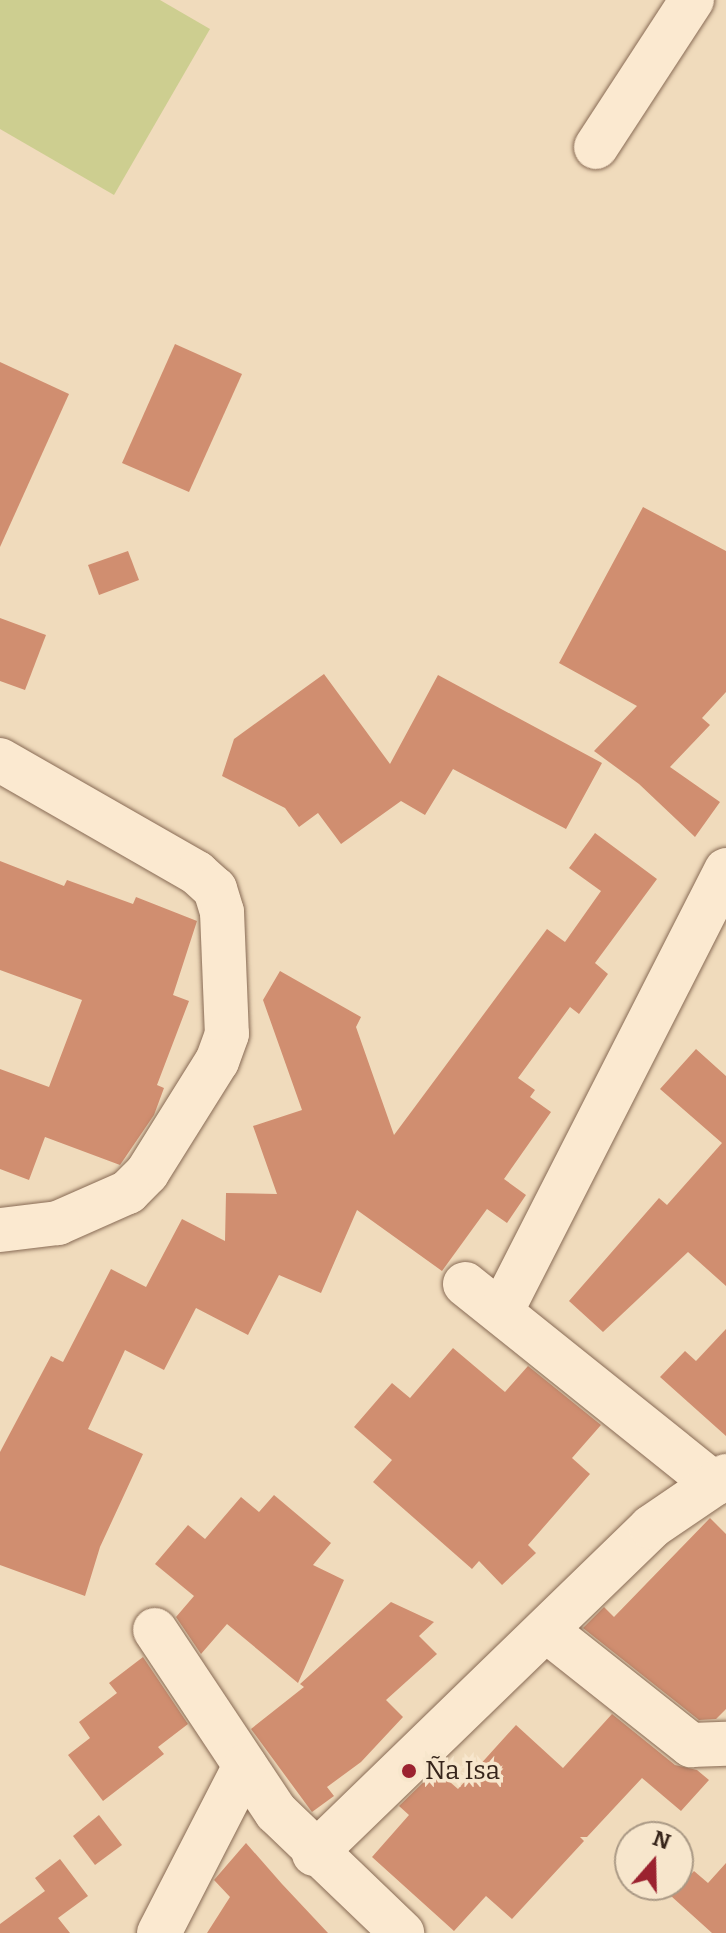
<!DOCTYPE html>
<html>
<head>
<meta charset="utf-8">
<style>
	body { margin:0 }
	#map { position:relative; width:726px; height:1933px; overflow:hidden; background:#f0dbbc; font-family:Bitter,serif }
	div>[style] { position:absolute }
	.green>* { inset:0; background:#cdce90 }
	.building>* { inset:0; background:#d08e70 }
	.roads { filter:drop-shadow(0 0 2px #886b55) drop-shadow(0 0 2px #886b55) }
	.minor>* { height:44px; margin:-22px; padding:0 22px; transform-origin:22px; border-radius:22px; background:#fbe9d0 }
	.dots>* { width:22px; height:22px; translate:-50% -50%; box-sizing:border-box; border:4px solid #f7e6cc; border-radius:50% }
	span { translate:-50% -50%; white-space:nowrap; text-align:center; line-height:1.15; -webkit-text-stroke:7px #f7e6cc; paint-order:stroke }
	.poi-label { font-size:26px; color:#37251b }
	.left { translate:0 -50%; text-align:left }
	.north { position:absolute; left:614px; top:1821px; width:80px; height:80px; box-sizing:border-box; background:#f7e6cc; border:2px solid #aa9985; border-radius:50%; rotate:20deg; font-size:22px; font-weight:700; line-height:32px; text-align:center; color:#37251b }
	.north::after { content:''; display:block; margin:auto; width:28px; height:36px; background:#9b222f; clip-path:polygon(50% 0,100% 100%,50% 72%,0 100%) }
</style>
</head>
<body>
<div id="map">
	<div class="green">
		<div style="clip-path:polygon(0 0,160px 0,210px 29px,114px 195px,0 129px)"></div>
	</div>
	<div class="building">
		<div style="clip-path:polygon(175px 344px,242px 374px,189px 492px,122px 463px)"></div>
		<div style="clip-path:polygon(0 362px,69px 394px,0 547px)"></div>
		<div style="clip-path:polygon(643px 507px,726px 551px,726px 692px,702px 718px,710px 725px,670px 767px,720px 802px,695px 837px,639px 784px,594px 751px,637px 706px,559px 663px)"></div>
		<div style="clip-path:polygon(128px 551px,139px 580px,99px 595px,88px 565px)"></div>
		<div style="clip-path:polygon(0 618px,46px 635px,25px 690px,0 681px)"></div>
		<div style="clip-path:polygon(324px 674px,390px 764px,438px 675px,602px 763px,566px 829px,453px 769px,425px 815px,401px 801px,341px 844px,318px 813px,299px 827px,285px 808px,222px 776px,234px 739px)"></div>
		<div style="clip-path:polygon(595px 833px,657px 879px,595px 963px,608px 974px,579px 1014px,570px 1007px,518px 1078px,535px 1090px,530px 1097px,551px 1112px,504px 1179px,526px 1195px,507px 1223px,487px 1209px,442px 1271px,357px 1210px,321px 1293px,279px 1275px,248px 1335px,196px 1308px,164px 1370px,125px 1350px,88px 1429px,143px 1454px,100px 1547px,85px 1596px,0 1565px,0 1452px,51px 1356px,63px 1362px,111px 1269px,146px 1287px,182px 1219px,225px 1241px,226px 1193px,277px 1194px,253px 1126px,302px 1110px,263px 1000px,280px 971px,361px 1017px,356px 1027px,394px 1135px,547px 929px,565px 942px,601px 891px,569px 868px)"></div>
		<div style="clip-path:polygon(0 861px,64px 886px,67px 880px,133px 904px,136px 897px,197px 921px,173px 995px,189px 1001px,157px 1085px,164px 1088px,154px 1115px,120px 1165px,45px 1137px,29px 1180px,0 1169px,0 1069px,49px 1087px,82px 1000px,0 970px)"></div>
		<div style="clip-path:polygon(696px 1049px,726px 1076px,726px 1286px,688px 1252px,603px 1332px,569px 1301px,659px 1198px,667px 1205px,722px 1143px,660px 1089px)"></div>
		<div style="clip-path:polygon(726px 1329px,726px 1436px,660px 1377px,685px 1351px,696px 1361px)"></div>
		<div style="clip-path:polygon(453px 1348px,505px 1392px,528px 1366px,601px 1425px,572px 1458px,590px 1474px,528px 1545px,536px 1553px,502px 1585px,479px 1561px,472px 1569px,373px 1482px,392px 1460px,354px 1427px,392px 1383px,410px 1398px)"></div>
		<div style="clip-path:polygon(274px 1495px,331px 1543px,313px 1565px,344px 1580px,298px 1683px,227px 1624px,201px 1654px,176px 1617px,194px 1596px,155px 1564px,188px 1525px,205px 1539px,241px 1497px,259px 1512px)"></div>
		<div style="clip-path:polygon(710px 1518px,726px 1534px,726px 1709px,716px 1719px,699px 1720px,583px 1628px,604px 1607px,614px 1617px)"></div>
		<div style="clip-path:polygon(391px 1602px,434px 1622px,419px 1636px,437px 1654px,386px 1700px,403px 1717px,361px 1762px,327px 1787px,334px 1796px,312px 1812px,251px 1729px,304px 1687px,300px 1684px)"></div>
		<div style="clip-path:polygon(143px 1657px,188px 1724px,158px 1747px,164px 1754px,103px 1801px,68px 1755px,90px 1738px,79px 1722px,117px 1693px,109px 1683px)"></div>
		<div style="clip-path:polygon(612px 1714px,675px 1765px,697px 1770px,709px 1780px,681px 1811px,642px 1778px,587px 1837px,580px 1837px,584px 1841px,512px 1919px,486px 1896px,454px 1931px,372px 1857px,409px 1815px,399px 1806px,436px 1770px,458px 1789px,516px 1725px,563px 1768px)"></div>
		<div style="clip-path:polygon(99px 1815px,122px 1845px,95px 1865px,73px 1836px)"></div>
		<div style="clip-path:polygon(246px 1843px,282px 1884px,328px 1933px,207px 1933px,230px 1897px,214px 1880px)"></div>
		<div style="clip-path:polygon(60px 1859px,88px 1896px,58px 1918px,70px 1933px,0 1933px,0 1924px,45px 1891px,35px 1878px)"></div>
		<div style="clip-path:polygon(726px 1863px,726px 1933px,712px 1933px,671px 1896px,694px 1871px,708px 1883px)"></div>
	</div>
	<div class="roads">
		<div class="minor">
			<div style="left:596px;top:147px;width:176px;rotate:-56.9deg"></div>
			<div style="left:0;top:760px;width:227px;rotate:29.8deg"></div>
			<div style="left:197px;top:873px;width:24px;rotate:42deg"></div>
			<div style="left:215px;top:889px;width:24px;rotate:73deg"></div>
			<div style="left:222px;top:912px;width:122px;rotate:87.7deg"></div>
			<div style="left:227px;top:1034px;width:29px;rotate:110deg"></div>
			<div style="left:217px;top:1061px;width:132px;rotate:122deg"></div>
			<div style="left:147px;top:1173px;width:27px;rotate:135deg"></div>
			<div style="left:128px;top:1192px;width:77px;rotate:156.1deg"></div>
			<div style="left:58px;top:1223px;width:58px;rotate:173.1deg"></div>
			<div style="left:465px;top:1284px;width:320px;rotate:38.7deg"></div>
			<div style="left:501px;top:1312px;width:496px;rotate:-63deg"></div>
			<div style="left:155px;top:1630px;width:219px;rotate:56.4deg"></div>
			<div style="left:276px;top:1812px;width:175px;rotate:43.8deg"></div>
			<div style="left:547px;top:1631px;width:184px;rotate:38.4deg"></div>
			<div style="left:691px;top:1745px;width:35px;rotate:-2deg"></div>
			<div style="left:314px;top:1854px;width:470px;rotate:-44.1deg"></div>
			<div style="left:651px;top:1527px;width:91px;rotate:-34.2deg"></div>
			<div style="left:159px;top:1933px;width:188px;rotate:-62.8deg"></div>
		</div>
	</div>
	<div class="dots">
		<div style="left:409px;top:1771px;background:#9b222f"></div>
	</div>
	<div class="poi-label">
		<span class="left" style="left:425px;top:1771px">Ña Isa</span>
	</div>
	<div class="north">N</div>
</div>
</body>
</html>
